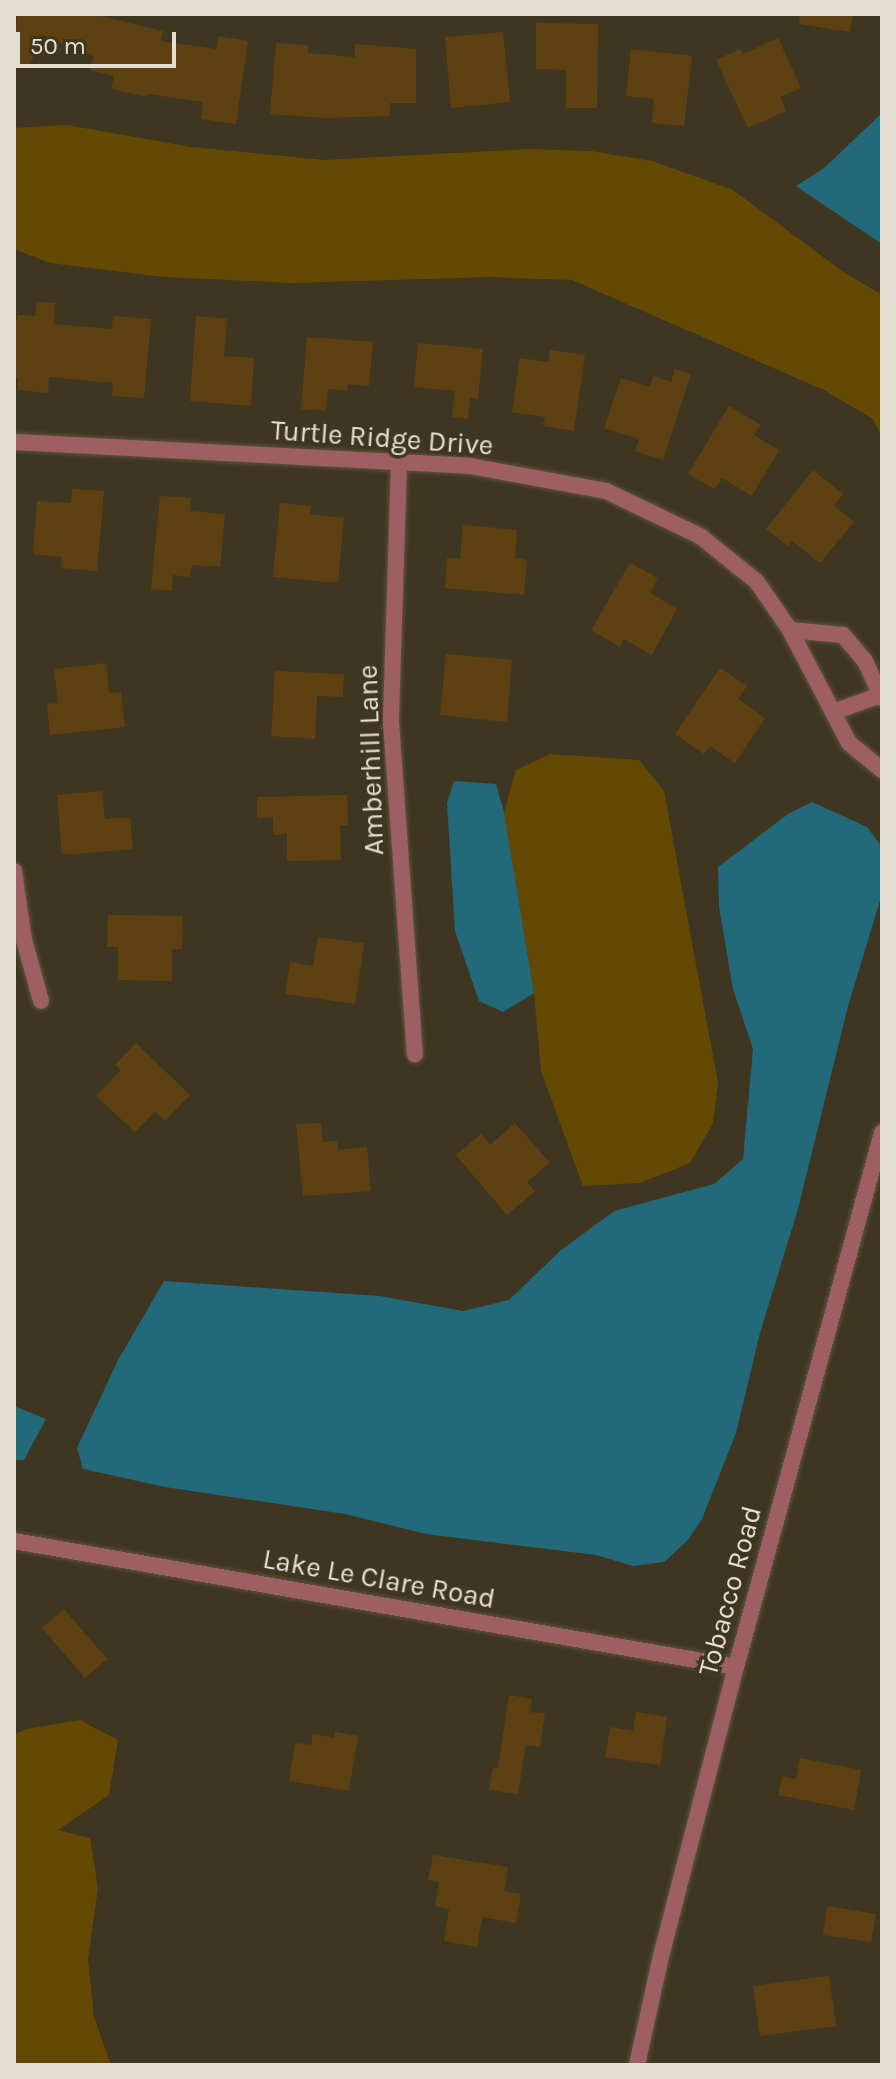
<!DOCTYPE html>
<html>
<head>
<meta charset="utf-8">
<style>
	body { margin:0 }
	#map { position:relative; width:896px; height:2079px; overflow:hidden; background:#3f3621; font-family:Karla,sans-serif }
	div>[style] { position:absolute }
	.green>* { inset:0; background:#644903 }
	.water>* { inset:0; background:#226979 }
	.building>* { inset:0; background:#5e4112 }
	.roads { filter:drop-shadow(0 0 2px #5d5441) drop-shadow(0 0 2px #5d5441) }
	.minor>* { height:16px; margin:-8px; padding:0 8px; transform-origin:8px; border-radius:8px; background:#9e5f62 }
	.tertiary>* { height:16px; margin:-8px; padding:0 8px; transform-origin:8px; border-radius:8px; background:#9e5f62 }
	span { translate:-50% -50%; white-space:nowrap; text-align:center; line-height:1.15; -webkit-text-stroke:7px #3f3621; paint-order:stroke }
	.street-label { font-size:28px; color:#e5dfd3 }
	.frame { position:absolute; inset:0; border:16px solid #e5dfd3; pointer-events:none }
	.scale { position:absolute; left:16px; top:32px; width:160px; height:36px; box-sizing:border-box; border:4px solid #e5dfd3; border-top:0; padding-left:10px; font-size:24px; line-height:28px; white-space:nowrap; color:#e5dfd3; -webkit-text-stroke:6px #3f3621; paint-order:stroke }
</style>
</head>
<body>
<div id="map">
	<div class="green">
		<div style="clip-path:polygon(67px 125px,191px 147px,324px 160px,527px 149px,591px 151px,652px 161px,733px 190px,842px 271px,882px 295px,882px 438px,873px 419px,824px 390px,572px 280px,491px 277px,293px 283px,164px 277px,50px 263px,14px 249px,14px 128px)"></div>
		<div style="clip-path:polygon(550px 754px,639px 760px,664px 791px,718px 1083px,713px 1123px,690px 1163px,640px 1183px,583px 1186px,541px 1071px,534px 993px,504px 812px,516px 770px)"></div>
		<div style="clip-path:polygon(80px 1720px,118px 1740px,109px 1795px,58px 1830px,90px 1838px,98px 1888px,88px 1959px,94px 2017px,111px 2065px,14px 2065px,14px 1735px,26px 1729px)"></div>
	</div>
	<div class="water">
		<div style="clip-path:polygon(882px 113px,882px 244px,796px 186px,824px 168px)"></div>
		<div style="clip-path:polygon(454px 781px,496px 784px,504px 812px,534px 993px,503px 1012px,479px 1001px,455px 931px,447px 803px)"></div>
		<div style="clip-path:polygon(812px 802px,867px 827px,882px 847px,882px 894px,848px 1006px,798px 1209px,760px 1333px,736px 1433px,702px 1519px,687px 1541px,664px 1562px,633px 1566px,596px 1555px,426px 1534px,345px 1514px,165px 1487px,83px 1469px,77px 1448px,118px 1360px,164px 1281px,380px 1296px,463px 1311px,509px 1300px,560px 1251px,614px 1211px,714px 1184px,743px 1159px,753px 1049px,733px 989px,719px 907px,718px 867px,788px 814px)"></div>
		<div style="clip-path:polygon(14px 1406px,46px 1419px,24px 1460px,14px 1460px)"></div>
	</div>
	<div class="building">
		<div style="clip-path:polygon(17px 14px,92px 14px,163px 31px,161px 41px,216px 49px,218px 36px,248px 41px,236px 124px,201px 119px,203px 102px,148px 94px,147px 97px,111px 89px,114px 76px,90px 70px,94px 57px,42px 35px,28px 69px,14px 63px)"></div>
		<div style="clip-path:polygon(800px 14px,853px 14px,850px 32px,799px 24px)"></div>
		<div style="clip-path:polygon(536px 23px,598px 24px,597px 108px,566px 108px,566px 70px,536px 69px)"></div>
		<div style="clip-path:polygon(503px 32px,510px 102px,451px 108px,445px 37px)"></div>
		<div style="clip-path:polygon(778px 38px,801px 88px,780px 97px,786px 111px,748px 128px,716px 60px,740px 49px,743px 54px)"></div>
		<div style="clip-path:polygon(276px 43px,308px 45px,308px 53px,355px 57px,355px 44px,416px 49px,416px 103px,390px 103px,390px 116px,324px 118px,270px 114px)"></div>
		<div style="clip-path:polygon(631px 49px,692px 56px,684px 126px,652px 123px,654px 99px,626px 96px)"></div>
		<div style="clip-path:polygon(37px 302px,55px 303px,54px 324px,112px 329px,113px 316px,151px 319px,144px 398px,112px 396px,113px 383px,49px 377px,48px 393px,18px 390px,18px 378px,14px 378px,14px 327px,18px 315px,35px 316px)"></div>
		<div style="clip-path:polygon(196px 316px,227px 319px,224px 356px,254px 358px,251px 406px,190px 401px)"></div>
		<div style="clip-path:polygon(307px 337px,373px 342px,369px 386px,348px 384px,347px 391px,328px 389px,326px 411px,301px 409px)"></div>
		<div style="clip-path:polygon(418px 343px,483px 349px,478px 399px,470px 398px,468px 419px,452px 417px,455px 391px,414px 387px)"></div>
		<div style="clip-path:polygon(550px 350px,585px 355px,574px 431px,543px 426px,545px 417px,512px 412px,520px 358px,548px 362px)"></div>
		<div style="clip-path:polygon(675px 369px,691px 374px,663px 460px,635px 451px,639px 439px,604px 428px,621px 378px,650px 387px,653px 376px,671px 382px)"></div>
		<div style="clip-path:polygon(729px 406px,761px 425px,754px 435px,779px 450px,752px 496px,722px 478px,715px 489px,688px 474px)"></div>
		<div style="clip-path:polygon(813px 470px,843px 494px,834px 506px,854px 522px,820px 563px,792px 541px,788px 546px,766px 529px)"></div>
		<div style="clip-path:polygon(72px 489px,104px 491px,97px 571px,61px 568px,62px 557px,33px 554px,37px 501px,71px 503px)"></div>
		<div style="clip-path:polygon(160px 496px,191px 498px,190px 511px,225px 514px,220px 567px,192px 565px,190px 577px,173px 575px,172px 591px,151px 589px)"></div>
		<div style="clip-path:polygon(280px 503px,311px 506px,310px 514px,344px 518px,338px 583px,273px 577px)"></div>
		<div style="clip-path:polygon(463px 525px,517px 530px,515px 558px,527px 560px,524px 595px,445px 588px,447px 558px,460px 559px)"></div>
		<div style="clip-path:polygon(630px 563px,658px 578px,650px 593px,677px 609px,652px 655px,624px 639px,620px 647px,591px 630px)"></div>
		<div style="clip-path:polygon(446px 654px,512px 660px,507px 722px,440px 715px)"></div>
		<div style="clip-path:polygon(106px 663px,109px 693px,121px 692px,125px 727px,50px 735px,47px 704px,58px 703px,54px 669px)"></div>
		<div style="clip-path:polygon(720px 668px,747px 686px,738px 699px,765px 718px,735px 763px,710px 746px,704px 754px,675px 734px)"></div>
		<div style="clip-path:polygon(275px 671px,344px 674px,343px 697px,317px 696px,315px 739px,271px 736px)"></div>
		<div style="clip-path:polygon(102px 791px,105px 819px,130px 817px,133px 849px,62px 855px,57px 795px)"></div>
		<div style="clip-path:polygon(347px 795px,348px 825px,340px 825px,341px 860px,287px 861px,287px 834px,273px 835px,273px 818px,257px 818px,257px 797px)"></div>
		<div style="clip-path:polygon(108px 915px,183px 916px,182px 949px,172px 949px,172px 981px,118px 980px,118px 947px,107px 947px)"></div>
		<div style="clip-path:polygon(318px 937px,364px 943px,355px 1004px,285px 994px,290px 962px,313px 966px)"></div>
		<div style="clip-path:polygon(136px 1043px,190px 1095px,165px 1121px,155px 1112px,135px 1132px,96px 1096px,121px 1070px,115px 1065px)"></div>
		<div style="clip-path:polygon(321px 1123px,323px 1142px,337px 1141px,338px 1150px,367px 1147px,371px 1191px,303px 1196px,296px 1124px)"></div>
		<div style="clip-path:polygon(515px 1123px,550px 1163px,527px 1182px,535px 1191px,507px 1215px,456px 1155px,481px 1134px,490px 1145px)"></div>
		<div style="clip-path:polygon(64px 1609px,107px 1659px,85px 1678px,42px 1628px)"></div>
		<div style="clip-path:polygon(509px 1695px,532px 1699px,530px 1712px,545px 1714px,540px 1747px,526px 1745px,518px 1794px,489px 1790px,493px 1767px,498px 1768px)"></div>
		<div style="clip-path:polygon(636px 1712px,667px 1717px,660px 1765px,605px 1757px,610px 1727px,633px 1731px)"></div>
		<div style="clip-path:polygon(335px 1732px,358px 1736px,349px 1791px,289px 1781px,295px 1743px,311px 1745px,313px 1734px,334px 1738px)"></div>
		<div style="clip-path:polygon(800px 1758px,861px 1770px,854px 1810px,778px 1795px,782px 1776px,796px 1779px)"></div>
		<div style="clip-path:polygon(433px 1855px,508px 1867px,504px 1891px,521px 1894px,516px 1923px,482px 1917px,477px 1947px,444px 1941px,449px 1909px,435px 1906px,439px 1882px,428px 1880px)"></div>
		<div style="clip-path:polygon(827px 1906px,876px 1914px,871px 1942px,823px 1935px)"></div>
		<div style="clip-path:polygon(829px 1976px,836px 2026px,760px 2036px,753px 1986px)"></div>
	</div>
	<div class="roads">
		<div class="minor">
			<div style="left:14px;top:442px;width:457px;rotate:3deg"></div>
			<div style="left:470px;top:466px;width:138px;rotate:10.4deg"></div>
			<div style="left:606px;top:491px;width:104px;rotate:25.6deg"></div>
			<div style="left:700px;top:536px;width:73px;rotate:38.9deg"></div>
			<div style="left:757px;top:582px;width:58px;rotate:55.5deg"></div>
			<div style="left:790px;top:630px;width:127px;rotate:62.4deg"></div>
			<div style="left:849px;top:743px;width:43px;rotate:39.3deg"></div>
			<div style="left:399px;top:463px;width:259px;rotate:91.8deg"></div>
			<div style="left:391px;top:722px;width:333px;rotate:85.9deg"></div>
			<div style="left:790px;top:630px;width:53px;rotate:5.4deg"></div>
			<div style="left:843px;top:635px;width:34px;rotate:50deg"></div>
			<div style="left:865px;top:661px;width:41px;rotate:65.3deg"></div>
			<div style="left:833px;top:712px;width:51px;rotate:-19.5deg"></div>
			<div style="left:14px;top:871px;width:70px;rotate:81.8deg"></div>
			<div style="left:24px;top:940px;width:63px;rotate:74.4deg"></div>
			<div style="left:14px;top:1541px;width:733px;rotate:9.9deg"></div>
		</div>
		<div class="tertiary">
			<div style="left:637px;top:2065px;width:107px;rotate:-77.6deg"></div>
			<div style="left:660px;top:1960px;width:303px;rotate:-75.5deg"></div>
			<div style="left:736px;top:1667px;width:554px;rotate:-74.71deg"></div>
		</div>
	</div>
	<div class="street-label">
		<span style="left:382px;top:438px;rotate:4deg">Turtle Ridge Drive</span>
		<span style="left:371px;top:760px;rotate:-92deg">Amberhill Lane</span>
		<span style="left:379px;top:1579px;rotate:10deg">Lake Le Clare Road</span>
		<span style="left:730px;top:1591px;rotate:-75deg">Tobacco Road</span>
	</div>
	<div class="frame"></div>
	<div class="scale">50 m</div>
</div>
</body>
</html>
